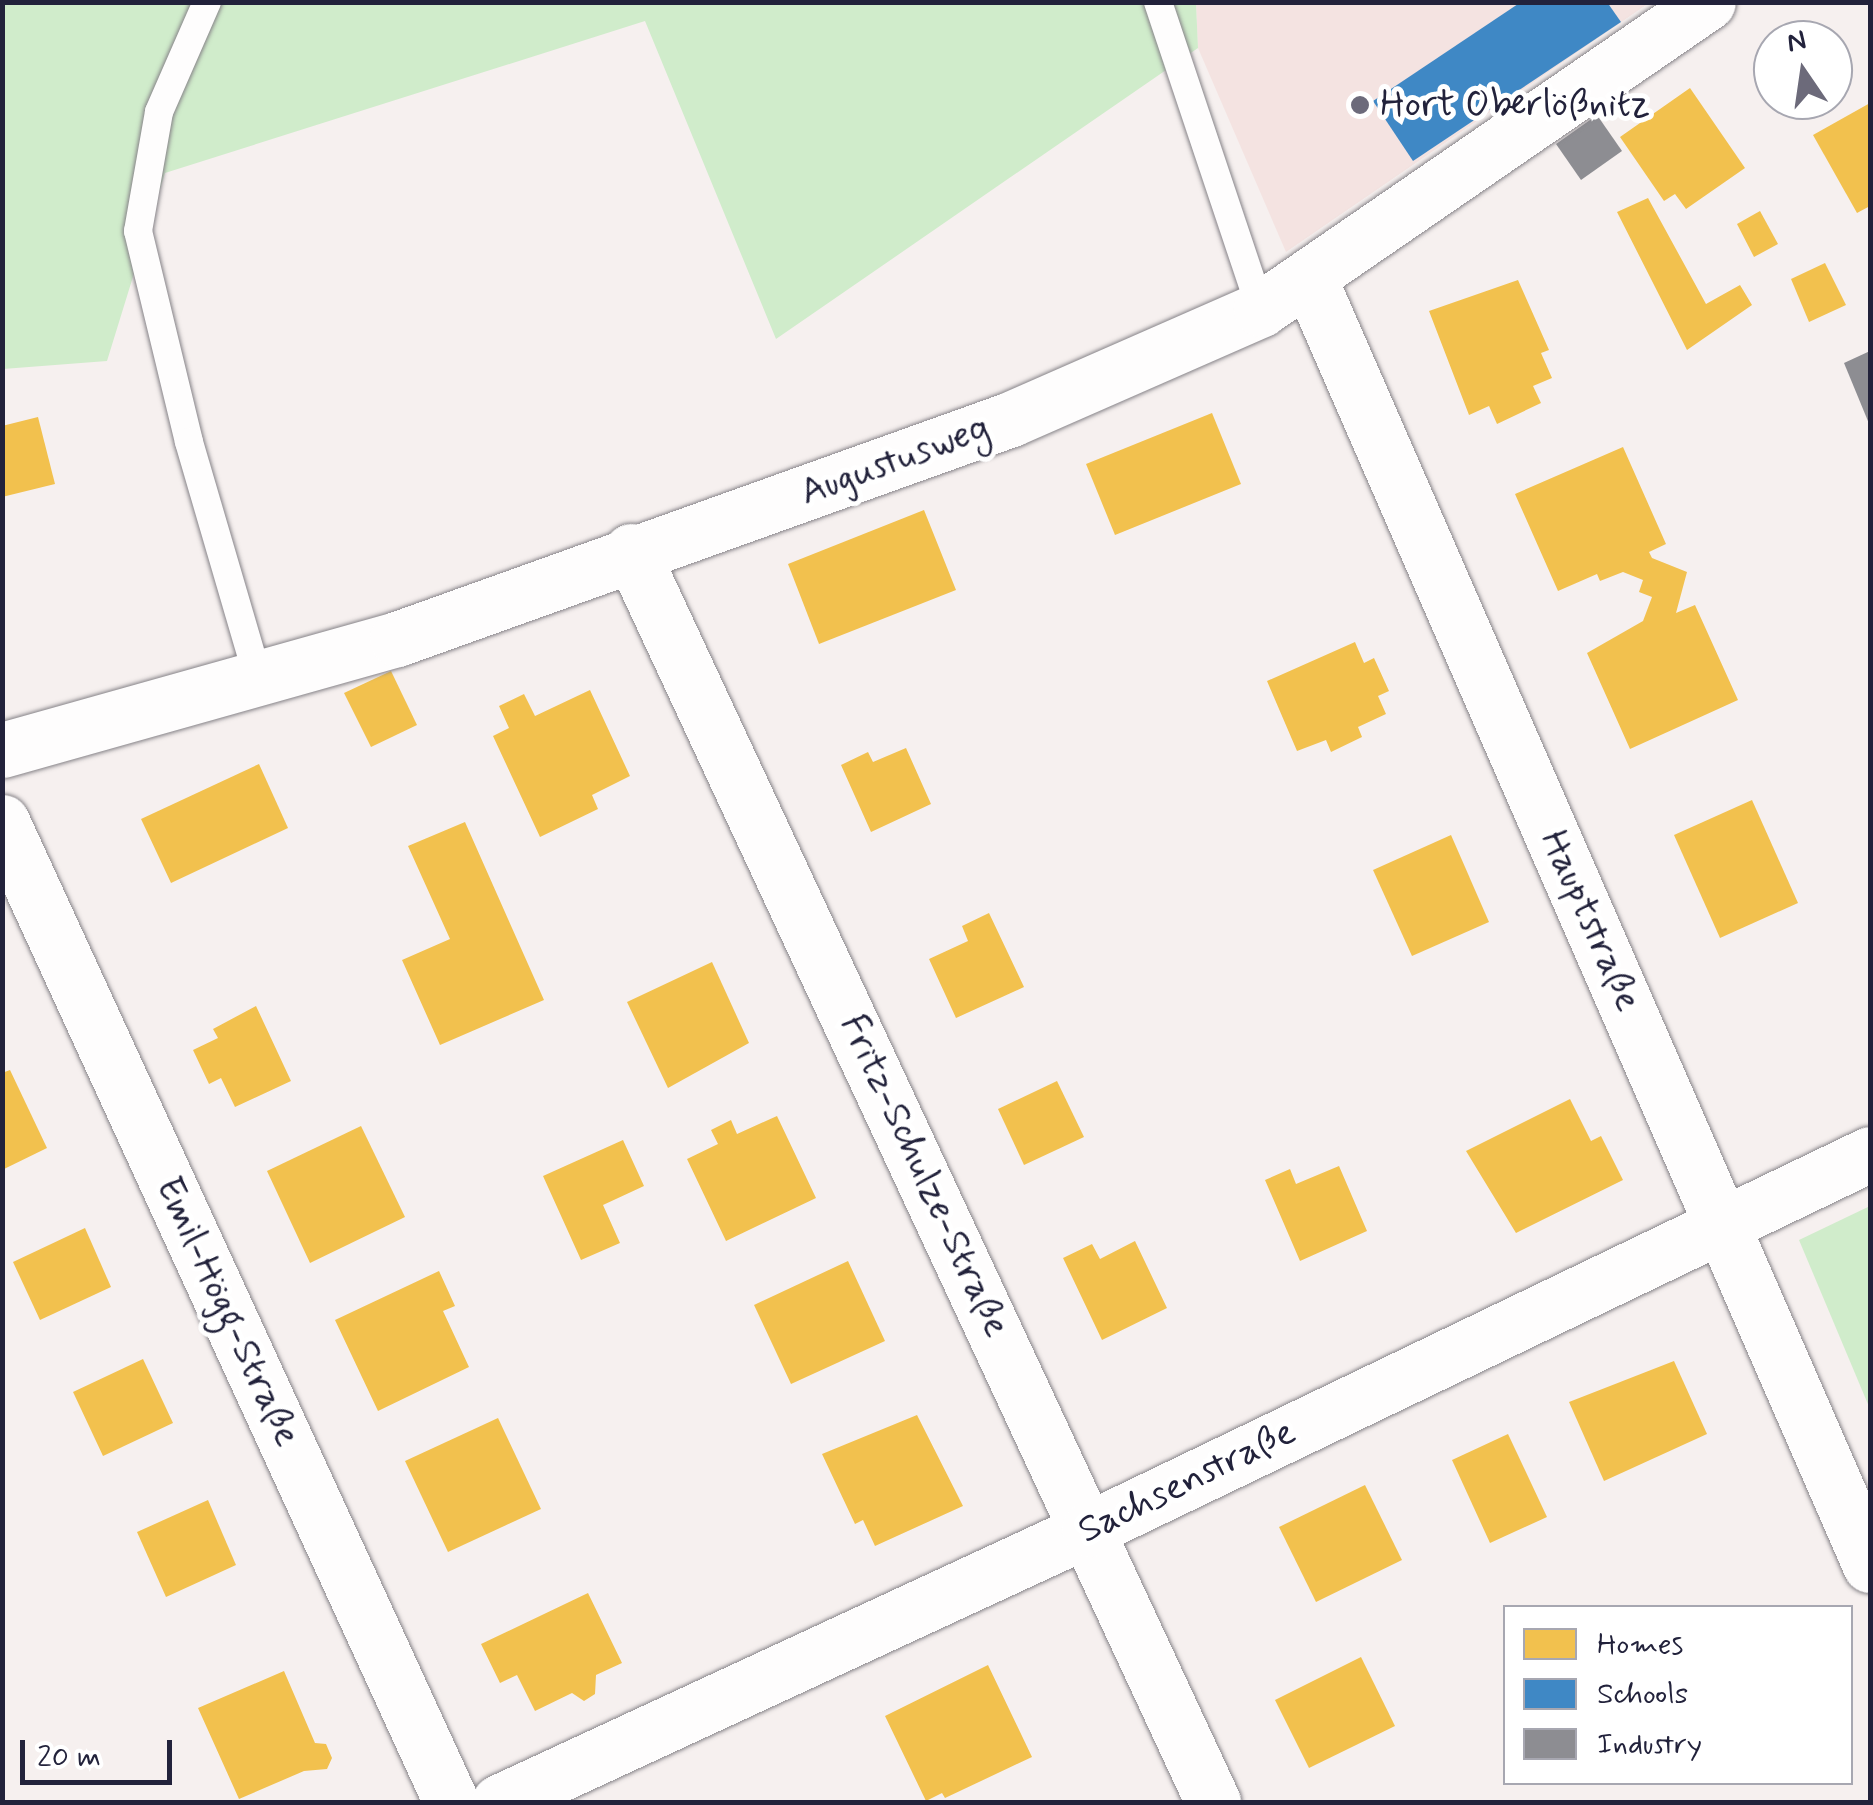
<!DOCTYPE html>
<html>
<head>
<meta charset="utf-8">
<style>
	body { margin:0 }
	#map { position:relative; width:1873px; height:1805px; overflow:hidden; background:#f6f0ef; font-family:Mynerve,sans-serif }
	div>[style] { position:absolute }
	.built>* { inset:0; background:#f4e3e1 }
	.green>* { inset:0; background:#d0eccb }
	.homes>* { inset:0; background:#f2c14e }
	.schools>* { inset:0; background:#3f88c5 }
	.industry>* { inset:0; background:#8d8d92 }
	.roads { filter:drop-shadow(0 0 2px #868388) drop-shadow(0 0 2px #868388) }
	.lane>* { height:28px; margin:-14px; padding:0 14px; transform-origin:14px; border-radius:14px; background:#fefdfd }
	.street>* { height:55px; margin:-27.5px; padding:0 27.5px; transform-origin:27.5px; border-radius:27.5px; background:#fefdfd }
	.dots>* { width:28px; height:28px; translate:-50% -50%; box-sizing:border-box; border:5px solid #fff; border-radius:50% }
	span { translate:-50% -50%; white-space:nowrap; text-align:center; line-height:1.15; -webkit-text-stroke:10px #fff; paint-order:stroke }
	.poi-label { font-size:38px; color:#22223b }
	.left { translate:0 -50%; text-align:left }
	.street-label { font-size:38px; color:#22223b }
	.frame { position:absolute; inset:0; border:5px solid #22223b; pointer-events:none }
	.legend { position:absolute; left:1503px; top:1605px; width:350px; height:180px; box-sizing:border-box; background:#fff; border:2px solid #a7a7b1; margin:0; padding:12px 18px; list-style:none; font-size:30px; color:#22223b }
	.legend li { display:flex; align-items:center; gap:20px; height:50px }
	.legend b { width:50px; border:2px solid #a7a7b1 }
	.north { position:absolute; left:1753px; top:20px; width:100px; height:100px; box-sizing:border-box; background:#fff; border:2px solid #a7a7b1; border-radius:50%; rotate:347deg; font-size:28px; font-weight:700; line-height:40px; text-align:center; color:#22223b }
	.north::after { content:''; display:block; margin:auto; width:35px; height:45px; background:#6c6a7a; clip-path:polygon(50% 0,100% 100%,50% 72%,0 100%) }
	.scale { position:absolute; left:20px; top:1740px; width:152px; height:45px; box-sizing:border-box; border:5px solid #22223b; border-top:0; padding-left:12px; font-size:30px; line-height:35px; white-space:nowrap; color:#22223b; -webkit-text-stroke:8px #fff; paint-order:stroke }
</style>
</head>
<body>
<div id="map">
	<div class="built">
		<div style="clip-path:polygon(1196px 3px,1649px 3px,1286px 252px,1198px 48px)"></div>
	</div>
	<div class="green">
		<div style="clip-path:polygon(3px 3px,1196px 3px,1198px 48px,776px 339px,645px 21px,165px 173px,107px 361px,3px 369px)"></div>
		<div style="clip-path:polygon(1870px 1206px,1870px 1409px,1799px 1240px)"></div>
	</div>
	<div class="homes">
		<div style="clip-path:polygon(1690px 88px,1745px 168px,1686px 209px,1675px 194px,1664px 201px,1620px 137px)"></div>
		<div style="clip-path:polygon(1870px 103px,1870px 206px,1857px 213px,1813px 135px)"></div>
		<div style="clip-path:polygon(1648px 198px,1706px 304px,1740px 285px,1752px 305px,1687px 350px,1617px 212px)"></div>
		<div style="clip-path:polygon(1760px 211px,1778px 244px,1754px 257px,1737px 224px)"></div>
		<div style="clip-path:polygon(1825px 263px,1846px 305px,1809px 322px,1791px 279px)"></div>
		<div style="clip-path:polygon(1518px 280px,1549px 350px,1541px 353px,1552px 378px,1533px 386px,1541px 403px,1497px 424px,1489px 406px,1469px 415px,1429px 311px)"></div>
		<div style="clip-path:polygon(1212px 413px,1241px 484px,1115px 535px,1086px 464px)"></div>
		<div style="clip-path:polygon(38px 417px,55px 484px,2px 497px,2px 426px)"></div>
		<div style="clip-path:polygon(1623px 447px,1666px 544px,1649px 552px,1652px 558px,1687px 572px,1676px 613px,1695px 605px,1738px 700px,1630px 749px,1587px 653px,1643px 621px,1652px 597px,1639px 592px,1643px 580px,1623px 572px,1600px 581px,1597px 574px,1558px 591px,1515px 494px)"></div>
		<div style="clip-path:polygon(924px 510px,956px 590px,819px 644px,788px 564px)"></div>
		<div style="clip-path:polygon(1355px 642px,1364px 663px,1374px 658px,1389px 691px,1378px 696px,1386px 714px,1358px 727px,1362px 737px,1331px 752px,1326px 740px,1297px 751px,1267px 681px)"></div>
		<div style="clip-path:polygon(391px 671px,417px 725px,371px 747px,344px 693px)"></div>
		<div style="clip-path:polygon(590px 690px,630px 776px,592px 795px,598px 809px,540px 837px,493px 736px,509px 728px,499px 706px,524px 694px,535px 716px)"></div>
		<div style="clip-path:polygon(906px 748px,931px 804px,871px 832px,841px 765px,868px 752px,873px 762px)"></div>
		<div style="clip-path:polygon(259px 764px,288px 828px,171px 883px,141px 819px)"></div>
		<div style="clip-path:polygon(1752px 800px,1798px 903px,1720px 938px,1674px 835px)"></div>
		<div style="clip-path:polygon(465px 822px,544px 1000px,440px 1045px,402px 960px,450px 939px,408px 846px)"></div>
		<div style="clip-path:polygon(1451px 835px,1489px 922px,1412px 956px,1373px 870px)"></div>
		<div style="clip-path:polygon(989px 913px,1024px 987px,956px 1018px,929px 959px,968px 941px,962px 926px)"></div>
		<div style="clip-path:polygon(712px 962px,749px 1043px,668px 1088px,627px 1002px)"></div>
		<div style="clip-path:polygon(256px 1006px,291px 1081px,235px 1107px,221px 1078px,209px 1084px,193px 1050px,218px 1038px,213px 1029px)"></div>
		<div style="clip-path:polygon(10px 1070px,47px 1148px,2px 1170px,2px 1073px)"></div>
		<div style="clip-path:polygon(1057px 1081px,1084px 1137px,1024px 1165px,998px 1109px)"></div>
		<div style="clip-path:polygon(1570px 1099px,1591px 1141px,1601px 1136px,1623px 1180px,1516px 1233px,1466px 1151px)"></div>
		<div style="clip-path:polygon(777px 1116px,816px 1198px,726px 1241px,687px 1159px,718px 1144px,711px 1130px,731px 1120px,737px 1134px)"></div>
		<div style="clip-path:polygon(361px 1126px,405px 1217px,310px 1263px,267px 1171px)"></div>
		<div style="clip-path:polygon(623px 1140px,644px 1186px,603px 1205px,620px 1243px,581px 1260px,543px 1176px)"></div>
		<div style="clip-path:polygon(1339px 1166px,1367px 1231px,1300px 1261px,1265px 1180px,1290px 1169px,1296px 1184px)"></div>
		<div style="clip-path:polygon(85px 1228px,111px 1287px,40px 1320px,13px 1262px)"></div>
		<div style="clip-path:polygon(1135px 1241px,1167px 1308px,1102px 1340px,1063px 1258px,1092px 1244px,1100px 1259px)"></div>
		<div style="clip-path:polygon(848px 1261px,885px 1341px,791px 1384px,754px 1305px)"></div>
		<div style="clip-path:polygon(439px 1271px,455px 1306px,443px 1311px,469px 1367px,378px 1411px,335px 1320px)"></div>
		<div style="clip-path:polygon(143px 1359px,173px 1423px,103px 1456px,73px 1392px)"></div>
		<div style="clip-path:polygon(1674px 1361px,1707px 1434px,1604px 1481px,1569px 1402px)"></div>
		<div style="clip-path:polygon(917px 1415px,963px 1506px,875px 1546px,863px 1520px,855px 1524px,822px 1454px)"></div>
		<div style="clip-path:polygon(498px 1418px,541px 1509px,448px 1552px,405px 1461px)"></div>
		<div style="clip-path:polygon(1508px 1434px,1547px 1517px,1490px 1543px,1452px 1460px)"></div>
		<div style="clip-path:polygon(1365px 1485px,1402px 1560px,1316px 1602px,1279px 1527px)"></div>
		<div style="clip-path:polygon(208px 1500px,236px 1565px,166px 1597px,137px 1532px)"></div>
		<div style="clip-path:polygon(588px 1593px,622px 1663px,596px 1675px,595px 1694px,584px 1701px,572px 1693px,535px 1711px,517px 1675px,500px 1683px,481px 1644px)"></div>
		<div style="clip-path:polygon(1361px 1657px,1395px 1726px,1309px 1768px,1275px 1700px)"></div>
		<div style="clip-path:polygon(988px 1665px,1032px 1757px,945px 1798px,942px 1793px,926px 1801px,885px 1716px)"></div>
		<div style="clip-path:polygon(284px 1671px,315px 1743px,326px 1744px,332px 1758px,327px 1769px,304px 1771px,239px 1799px,198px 1708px)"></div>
	</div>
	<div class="schools">
		<div style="clip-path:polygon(1521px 2px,1607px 2px,1621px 22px,1413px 161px,1373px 101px)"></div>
	</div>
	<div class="industry">
		<div style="clip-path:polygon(1597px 115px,1622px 151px,1581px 180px,1556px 144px)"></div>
		<div style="clip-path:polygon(1870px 351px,1870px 426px,1844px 363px)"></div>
	</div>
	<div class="roads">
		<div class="lane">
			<div style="left:207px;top:2px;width:120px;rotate:113.6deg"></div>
			<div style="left:159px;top:112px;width:121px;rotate:100deg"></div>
			<div style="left:138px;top:231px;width:217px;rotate:76.4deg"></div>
			<div style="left:189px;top:442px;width:246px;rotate:73.7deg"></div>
			<div style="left:1158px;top:2px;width:324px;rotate:71.5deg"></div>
		</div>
		<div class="street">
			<div style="left:1309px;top:278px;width:1404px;rotate:66.45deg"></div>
			<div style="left:631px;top:551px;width:1380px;rotate:65.05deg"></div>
			<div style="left:2px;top:750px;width:410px;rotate:-15.7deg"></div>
			<div style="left:397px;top:639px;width:652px;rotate:-19.71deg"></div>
			<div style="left:1011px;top:419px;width:273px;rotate:-23.7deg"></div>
			<div style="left:1261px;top:309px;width:542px;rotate:-34.48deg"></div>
			<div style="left:2px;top:822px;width:1078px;rotate:65.38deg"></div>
			<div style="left:499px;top:1802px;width:650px;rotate:-24.83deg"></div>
			<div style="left:1089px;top:1529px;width:866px;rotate:-25.65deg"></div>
		</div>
	</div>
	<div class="dots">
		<div style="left:1360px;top:105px;background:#6c6a7a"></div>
	</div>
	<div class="poi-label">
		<span class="left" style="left:1380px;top:105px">Hort Oberlößnitz</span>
	</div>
	<div class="street-label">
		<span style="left:895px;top:461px;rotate:-20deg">Augustusweg</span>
		<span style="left:1590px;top:921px;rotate:66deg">Hauptstraße</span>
		<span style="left:924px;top:1176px;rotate:65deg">Fritz-Schulze-Straße</span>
		<span style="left:227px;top:1312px;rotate:65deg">Emil-Högg-Straße</span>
		<span style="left:1187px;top:1482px;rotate:-26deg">Sachsenstraße</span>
	</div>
	<div class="frame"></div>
	<ul class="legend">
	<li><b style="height:28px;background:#f2c14e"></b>Homes</li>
	<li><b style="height:28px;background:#3f88c5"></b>Schools</li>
	<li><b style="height:28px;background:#8d8d92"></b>Industry</li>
	</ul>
	<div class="north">N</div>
	<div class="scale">20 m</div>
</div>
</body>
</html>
